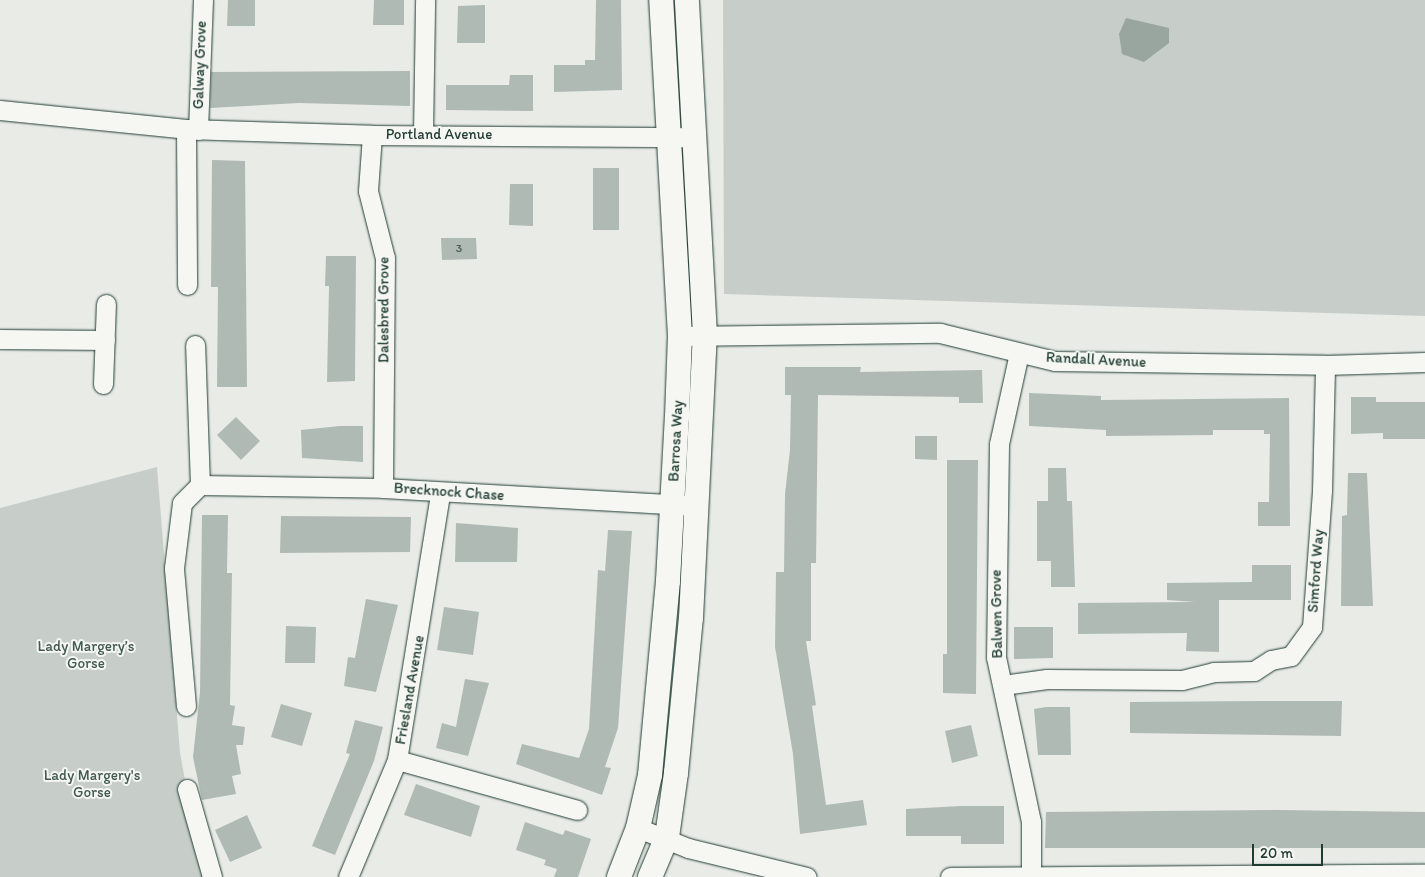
<!DOCTYPE html>
<html>
<head>
<meta charset="utf-8">
<style>
	body { margin:0 }
	#map { position:relative; width:1425px; height:877px; overflow:hidden; background:#e9ebe7; font-family:Itim,sans-serif }
	div>[style] { position:absolute }
	.green>* { inset:0; background:#c7cec9 }
	.water>* { inset:0; background:#99a6a0 }
	.building>* { inset:0; background:#b0bab5 }
	.roads { filter:drop-shadow(0 0 1px #1f3d34) drop-shadow(0 0 1px #1f3d34) }
	.minor>* { height:19px; margin:-9.5px; padding:0 9.5px; transform-origin:9.5px; border-radius:9.5px; background:#f6f6f2 }
	.tertiary>* { height:24px; margin:-12px; padding:0 12px; transform-origin:12px; border-radius:12px; background:#f6f6f2 }
	span { translate:-50% -50%; white-space:nowrap; text-align:center; line-height:1.15; -webkit-text-stroke:4px #f6f6f2; paint-order:stroke }
	.number-label { font-size:12px; color:#435c54 }
	.number-label span { -webkit-text-stroke-width:0 }
	.street-label { font-size:15px; color:#1f3d34 }
	.park-label { font-size:15px; color:#415a52 }
	.scale { position:absolute; left:1252px; top:844px; width:71px; height:22px; box-sizing:border-box; border:2px solid #1f3d34; border-top:0; padding-left:6px; font-size:15px; line-height:18px; white-space:nowrap; color:#1f3d34; -webkit-text-stroke:4px #f6f6f2; paint-order:stroke }
</style>
</head>
<body>
<div id="map">
	<div class="green">
		<div style="clip-path:polygon(723px 0,1425px 0,1425px 316px,724px 294px)"></div>
		<div style="clip-path:polygon(157px 467px,180px 753px,203px 877px,0 877px,0 508px)"></div>
	</div>
	<div class="water">
		<div style="clip-path:polygon(1126px 18px,1169px 28px,1169px 43px,1144px 62px,1122px 54px,1119px 34px)"></div>
	</div>
	<div class="building">
		<div style="clip-path:polygon(228px 0,255px 0,255px 26px,227px 26px)"></div>
		<div style="clip-path:polygon(374px 0,404px 0,404px 25px,373px 25px)"></div>
		<div style="clip-path:polygon(596px 0,621px 0,622px 90px,554px 92px,554px 65px,585px 65px,585px 60px,595px 60px)"></div>
		<div style="clip-path:polygon(485px 5px,485px 43px,457px 43px,458px 6px)"></div>
		<div style="clip-path:polygon(410px 71px,410px 106px,299px 103px,210px 108px,211px 72px)"></div>
		<div style="clip-path:polygon(510px 75px,533px 75px,533px 111px,446px 110px,446px 85px,509px 85px)"></div>
		<div style="clip-path:polygon(212px 160px,245px 161px,247px 387px,217px 387px,218px 287px,211px 287px)"></div>
		<div style="clip-path:polygon(593px 168px,619px 168px,619px 230px,593px 230px)"></div>
		<div style="clip-path:polygon(510px 184px,533px 184px,533px 226px,509px 225px)"></div>
		<div style="clip-path:polygon(441px 238px,476px 238px,477px 259px,442px 260px)"></div>
		<div style="clip-path:polygon(326px 256px,356px 256px,355px 381px,327px 382px,329px 286px,325px 286px)"></div>
		<div style="clip-path:polygon(785px 367px,861px 367px,860px 372px,982px 370px,983px 403px,959px 403px,959px 397px,818px 395px,816px 563px,811px 563px,811px 641px,806px 641px,816px 705px,812px 706px,826px 805px,863px 800px,867px 825px,800px 834px,793px 754px,775px 647px,776px 572px,784px 572px,785px 494px,790px 450px,791px 395px,785px 395px)"></div>
		<div style="clip-path:polygon(1029px 393px,1101px 396px,1101px 400px,1289px 398px,1290px 526px,1258px 526px,1258px 502px,1269px 502px,1270px 434px,1264px 434px,1264px 430px,1213px 430px,1213px 435px,1106px 436px,1106px 430px,1029px 426px)"></div>
		<div style="clip-path:polygon(1351px 397px,1376px 397px,1376px 402px,1425px 402px,1425px 439px,1383px 439px,1383px 433px,1351px 434px)"></div>
		<div style="clip-path:polygon(236px 417px,260px 441px,241px 460px,217px 435px)"></div>
		<div style="clip-path:polygon(340px 426px,363px 426px,363px 462px,302px 458px,301px 430px)"></div>
		<div style="clip-path:polygon(915px 436px,937px 436px,937px 460px,915px 459px)"></div>
		<div style="clip-path:polygon(947px 460px,978px 460px,976px 694px,943px 693px,943px 654px,947px 654px)"></div>
		<div style="clip-path:polygon(1048px 468px,1066px 468px,1067px 501px,1072px 501px,1075px 587px,1051px 587px,1051px 561px,1037px 561px,1037px 501px,1048px 501px)"></div>
		<div style="clip-path:polygon(1348px 473px,1367px 473px,1373px 606px,1341px 606px,1342px 516px,1347px 515px)"></div>
		<div style="clip-path:polygon(202px 515px,228px 515px,227px 573px,232px 573px,230px 705px,235px 706px,232px 725px,245px 727px,243px 745px,236px 745px,241px 774px,232px 776px,236px 794px,202px 800px,193px 757px,200px 692px)"></div>
		<div style="clip-path:polygon(281px 516px,411px 517px,410px 552px,280px 553px)"></div>
		<div style="clip-path:polygon(456px 523px,518px 528px,517px 562px,455px 562px)"></div>
		<div style="clip-path:polygon(608px 530px,632px 531px,618px 728px,605px 767px,611px 768px,602px 795px,516px 764px,522px 744px,579px 758px,589px 729px,598px 570px,605px 571px)"></div>
		<div style="clip-path:polygon(1252px 565px,1291px 565px,1291px 600px,1219px 600px,1219px 652px,1186px 651px,1187px 633px,1078px 634px,1078px 603px,1195px 602px,1167px 600px,1167px 583px,1252px 582px)"></div>
		<div style="clip-path:polygon(366px 599px,398px 605px,376px 692px,344px 686px,348px 657px,355px 658px)"></div>
		<div style="clip-path:polygon(444px 607px,479px 612px,473px 655px,437px 650px)"></div>
		<div style="clip-path:polygon(286px 626px,316px 627px,315px 663px,285px 663px)"></div>
		<div style="clip-path:polygon(1014px 627px,1053px 627px,1053px 658px,1014px 659px)"></div>
		<div style="clip-path:polygon(465px 679px,489px 683px,468px 756px,436px 748px,442px 723px,456px 727px)"></div>
		<div style="clip-path:polygon(1260px 701px,1342px 701px,1341px 736px,1130px 733px,1130px 702px)"></div>
		<div style="clip-path:polygon(281px 704px,312px 713px,302px 746px,271px 737px)"></div>
		<div style="clip-path:polygon(1046px 707px,1070px 707px,1071px 755px,1038px 755px,1034px 709px)"></div>
		<div style="clip-path:polygon(355px 720px,383px 727px,374px 761px,335px 855px,312px 846px,350px 754px,346px 753px)"></div>
		<div style="clip-path:polygon(971px 725px,978px 756px,952px 763px,945px 731px)"></div>
		<div style="clip-path:polygon(416px 784px,480px 806px,471px 837px,404px 815px)"></div>
		<div style="clip-path:polygon(961px 806px,1004px 806px,1004px 844px,961px 844px,961px 836px,906px 836px,906px 809px)"></div>
		<div style="clip-path:polygon(1279px 810px,1425px 812px,1425px 848px,1045px 848px,1046px 812px)"></div>
		<div style="clip-path:polygon(247px 815px,262px 848px,230px 862px,215px 830px)"></div>
		<div style="clip-path:polygon(525px 822px,563px 835px,565px 830px,591px 839px,578px 877px,554px 877px,557px 869px,544px 865px,546px 860px,516px 850px)"></div>
	</div>
	<div class="roads">
		<div class="minor">
			<div style="left:0;top:110px;width:187px;rotate:5.8deg"></div>
			<div style="left:186px;top:129px;width:186px;rotate:1.8deg"></div>
			<div style="left:372px;top:135px;width:319px;rotate:0.4deg"></div>
			<div style="left:186px;top:129px;width:156px;rotate:89.6deg"></div>
			<div style="left:198px;top:130px;width:130px;rotate:-87.8deg"></div>
			<div style="left:423px;top:134px;width:134px;rotate:-89.1deg"></div>
			<div style="left:372px;top:135px;width:56px;rotate:94.1deg"></div>
			<div style="left:368px;top:191px;width:69px;rotate:75.8deg"></div>
			<div style="left:385px;top:258px;width:230px;rotate:90.5deg"></div>
			<div style="left:680px;top:336px;width:260px;rotate:-0.7deg"></div>
			<div style="left:940px;top:333px;width:118px;rotate:13.7deg"></div>
			<div style="left:1055px;top:361px;width:270px;rotate:0.8deg"></div>
			<div style="left:1325px;top:365px;width:100px;rotate:-1.7deg"></div>
			<div style="left:0;top:339px;width:105px;rotate:0.5deg"></div>
			<div style="left:1019px;top:353px;width:93px;rotate:102.4deg"></div>
			<div style="left:999px;top:444px;width:213px;rotate:90.8deg"></div>
			<div style="left:996px;top:657px;width:169px;rotate:78deg"></div>
			<div style="left:1031px;top:822px;width:52px;rotate:90deg"></div>
			<div style="left:103px;top:384px;width:80px;rotate:-87.9deg"></div>
			<div style="left:200px;top:485px;width:183px;rotate:0.9deg"></div>
			<div style="left:383px;top:488px;width:303px;rotate:3.2deg"></div>
			<div style="left:1003px;top:685px;width:44px;rotate:-7.8deg"></div>
			<div style="left:1047px;top:679px;width:135px;rotate:0.4deg"></div>
			<div style="left:1182px;top:680px;width:33px;rotate:-14deg"></div>
			<div style="left:1214px;top:672px;width:40px;rotate:-1.4deg"></div>
			<div style="left:1254px;top:671px;width:20px;rotate:-33deg"></div>
			<div style="left:1271px;top:660px;width:20px;rotate:-11deg"></div>
			<div style="left:1291px;top:656px;width:36px;rotate:-54deg"></div>
			<div style="left:1312px;top:627px;width:136px;rotate:-85.8deg"></div>
			<div style="left:1322px;top:491px;width:126px;rotate:-88.6deg"></div>
			<div style="left:186px;top:706px;width:139px;rotate:-95deg"></div>
			<div style="left:174px;top:568px;width:65px;rotate:-83deg"></div>
			<div style="left:182px;top:503px;width:25px;rotate:-45deg"></div>
			<div style="left:200px;top:485px;width:140px;rotate:-92deg"></div>
			<div style="left:397px;top:760px;width:187px;rotate:15.5deg"></div>
			<div style="left:187px;top:789px;width:91px;rotate:74.1deg"></div>
			<div style="left:638px;top:828px;width:54px;rotate:21.8deg"></div>
			<div style="left:688px;top:848px;width:122px;rotate:13.7deg"></div>
			<div style="left:348px;top:877px;width:127px;rotate:-67.3deg"></div>
			<div style="left:397px;top:760px;width:269px;rotate:-80.8deg"></div>
			<div style="left:950px;top:877px;width:475px;rotate:-0.4deg"></div>
		</div>
		<div class="tertiary">
			<div style="left:619px;top:877px;width:53px;rotate:-68.8deg"></div>
			<div style="left:638px;top:828px;width:54px;rotate:-77.2deg"></div>
			<div style="left:650px;top:775px;width:195px;rotate:-84.7deg"></div>
			<div style="left:668px;top:581px;width:164px;rotate:-86.9deg"></div>
			<div style="left:677px;top:417px;width:81px;rotate:-87.9deg"></div>
			<div style="left:680px;top:336px;width:337px;rotate:-93.2deg"></div>
			<div style="left:650px;top:877px;width:43px;rotate:-67deg"></div>
			<div style="left:667px;top:837px;width:65px;rotate:-82deg"></div>
			<div style="left:676px;top:773px;width:156px;rotate:-84.5deg"></div>
			<div style="left:691px;top:618px;width:283px;rotate:-87.2deg"></div>
			<div style="left:705px;top:335px;width:335px;rotate:-93.1deg"></div>
		</div>
	</div>
	<div class="number-label">
		<span style="left:459px;top:249px">3</span>
	</div>
	<div class="street-label">
		<span style="left:200px;top:65px;rotate:-88deg">Galway Grove</span>
		<span style="left:439px;top:135px">Portland Avenue</span>
		<span style="left:384px;top:310px;rotate:-90deg">Dalesbred Grove</span>
		<span style="left:1096px;top:360px;rotate:3deg">Randall Avenue</span>
		<span style="left:676px;top:441px;rotate:-87deg">Barrosa Way</span>
		<span style="left:449px;top:492px;rotate:4deg">Brecknock Chase</span>
		<span style="left:1316px;top:571px;rotate:-86deg">Simford Way</span>
		<span style="left:997px;top:614px;rotate:-91deg">Balwen Grove</span>
		<span style="left:410px;top:690px;rotate:-80deg">Friesland Avenue</span>
	</div>
	<div class="park-label">
		<span style="left:86px;top:655px">Lady Margery’s<br>Gorse</span>
		<span style="left:92px;top:784px">Lady Margery's<br>Gorse</span>
	</div>
	<div class="scale">20 m</div>
</div>
</body>
</html>
